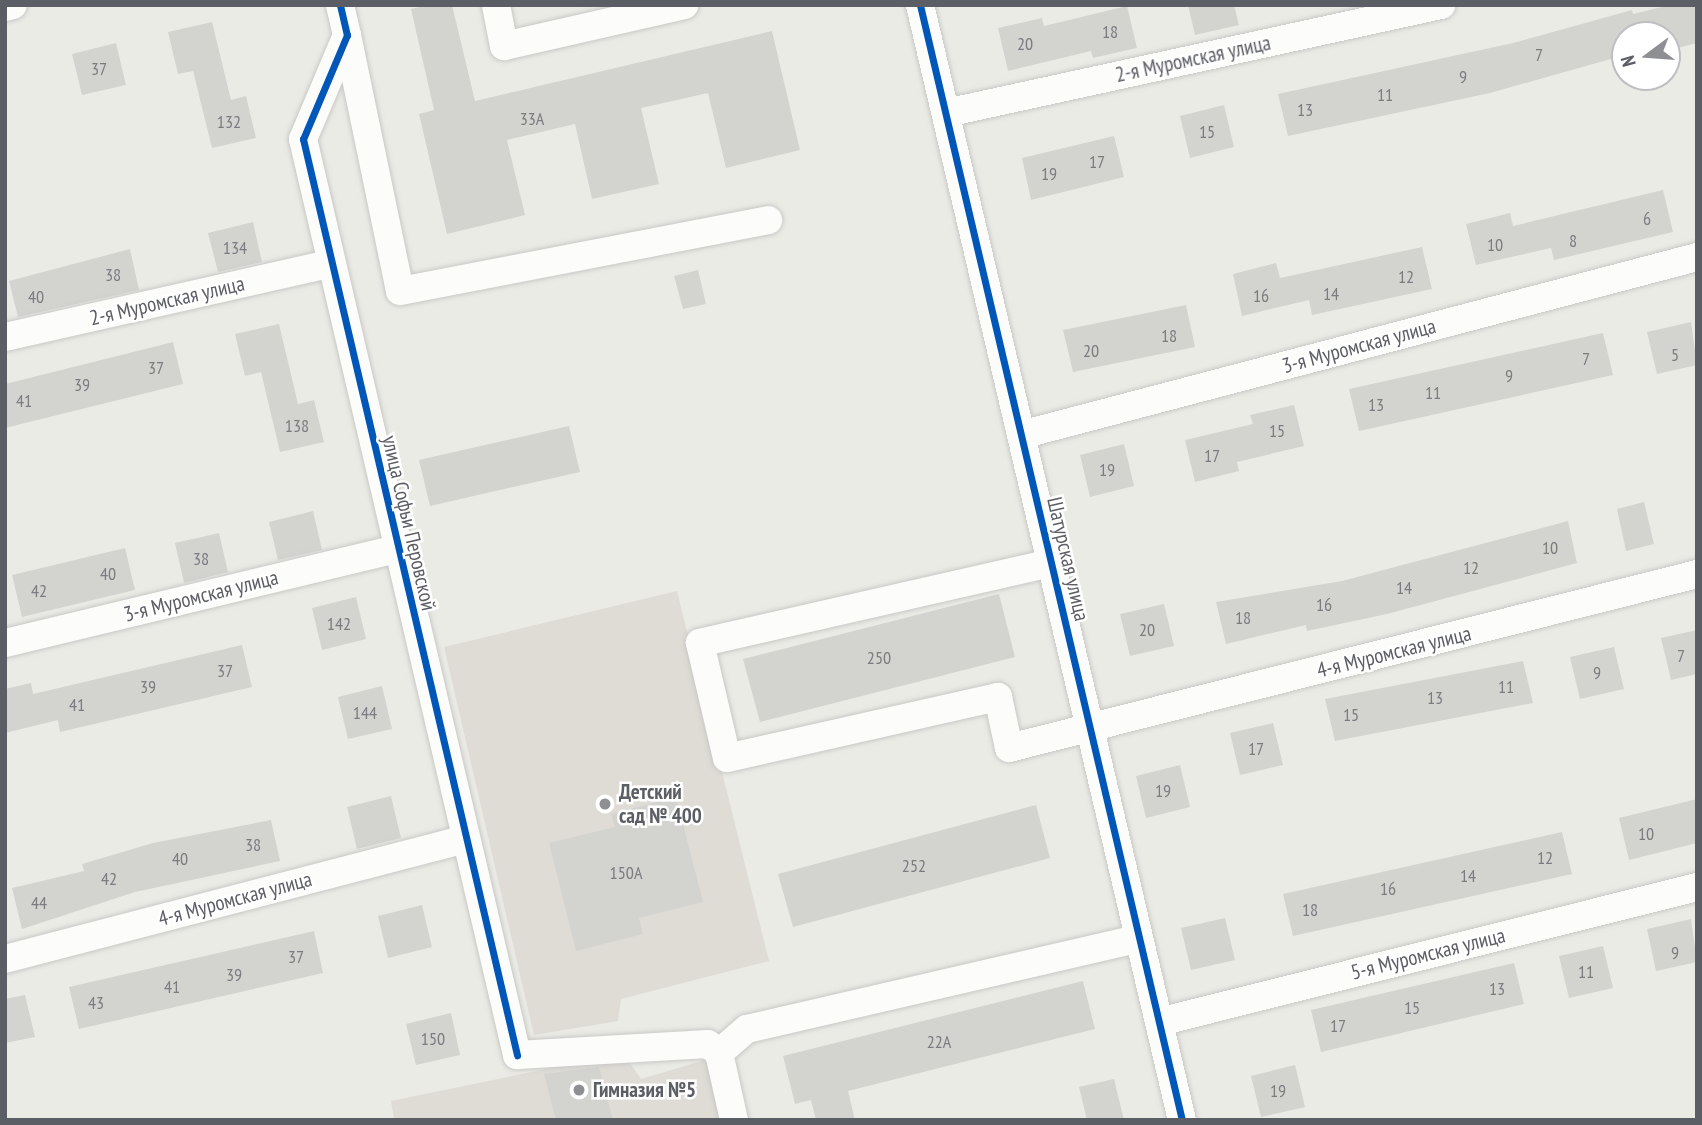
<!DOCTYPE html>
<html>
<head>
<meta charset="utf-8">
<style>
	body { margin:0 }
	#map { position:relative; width:1702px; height:1125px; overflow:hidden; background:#ebebe6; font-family:"PT Sans Narrow",sans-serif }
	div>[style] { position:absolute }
	.education>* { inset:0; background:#dedcd5 }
	.building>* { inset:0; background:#d3d3d0 }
	.roads { filter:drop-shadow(0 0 2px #c8c8c6) drop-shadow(0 0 2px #c8c8c6) }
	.minor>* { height:28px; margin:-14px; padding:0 14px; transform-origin:14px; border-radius:14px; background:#fcfcfb }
	.cycleway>* { height:7px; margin:-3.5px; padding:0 3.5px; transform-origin:3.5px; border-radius:3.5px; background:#0057b8 }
	.dots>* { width:19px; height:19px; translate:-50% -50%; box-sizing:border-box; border:4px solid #fff; border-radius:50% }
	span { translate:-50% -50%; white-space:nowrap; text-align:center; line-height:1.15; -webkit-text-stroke:5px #fff; paint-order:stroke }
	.number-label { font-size:18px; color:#7a7c80 }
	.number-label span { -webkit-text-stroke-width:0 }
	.street-label { font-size:21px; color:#5b5e64 }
	.poi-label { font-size:21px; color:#5b5e64; font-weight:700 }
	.left { translate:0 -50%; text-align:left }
	.frame { position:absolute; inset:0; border:7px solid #5b5e64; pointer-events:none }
	.north { position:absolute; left:1611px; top:21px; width:70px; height:70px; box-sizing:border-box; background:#fff; border:2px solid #bdbfc1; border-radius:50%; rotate:254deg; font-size:19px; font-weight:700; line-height:28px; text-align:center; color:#5b5e64 }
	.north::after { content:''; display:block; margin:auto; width:24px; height:32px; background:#8d8f92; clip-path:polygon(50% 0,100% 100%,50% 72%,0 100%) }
</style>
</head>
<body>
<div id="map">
	<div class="education">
		<div style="clip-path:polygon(677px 591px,769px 961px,621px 999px,618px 1021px,534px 1035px,444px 647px)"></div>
		<div style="clip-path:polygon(623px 1053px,641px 1079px,708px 1059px,720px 1120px,394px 1120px,391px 1101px)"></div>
	</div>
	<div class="building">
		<div style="clip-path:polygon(428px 5px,452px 5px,475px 101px,772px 31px,800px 150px,726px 168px,708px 93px,641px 108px,659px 184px,592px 199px,575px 124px,507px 140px,525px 215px,447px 234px,419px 114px,434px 110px,411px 9px)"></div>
		<div style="clip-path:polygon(1188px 5px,1234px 5px,1239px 25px,1195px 35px)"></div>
		<div style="clip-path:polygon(1670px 5px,1697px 5px,1697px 43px,1670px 50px,1667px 35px,1625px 35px,1625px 55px,1490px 93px,1288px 136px,1278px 94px,1513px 43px,1632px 10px,1633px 14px)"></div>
		<div style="clip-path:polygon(1127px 6px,1137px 48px,1093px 58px,1091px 51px,1008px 71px,998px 28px,1042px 18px,1044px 26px)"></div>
		<div style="clip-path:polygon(212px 22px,231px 100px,246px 96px,256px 138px,212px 148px,193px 71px,178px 74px,168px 32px)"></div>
		<div style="clip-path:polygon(116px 43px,126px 85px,82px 95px,72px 54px)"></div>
		<div style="clip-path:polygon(1224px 105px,1234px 147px,1190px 158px,1180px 116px)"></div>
		<div style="clip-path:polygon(1114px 136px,1124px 177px,1031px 200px,1022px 158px)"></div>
		<div style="clip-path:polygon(1663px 190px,1673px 232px,1554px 260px,1551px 248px,1476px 265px,1466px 224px,1510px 213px,1513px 226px)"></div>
		<div style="clip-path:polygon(253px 222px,262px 262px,218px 272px,208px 233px)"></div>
		<div style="clip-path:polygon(1422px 247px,1432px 289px,1312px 315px,1309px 300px,1242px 316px,1233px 274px,1276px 263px,1280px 278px)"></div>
		<div style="clip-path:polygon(130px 249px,139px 290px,18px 317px,9px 281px)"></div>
		<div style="clip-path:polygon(698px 270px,706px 304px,683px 309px,674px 276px)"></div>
		<div style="clip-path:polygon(1186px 305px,1195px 347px,1073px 372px,1063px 330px)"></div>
		<div style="clip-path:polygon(1691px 322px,1697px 365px,1657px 374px,1647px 332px)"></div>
		<div style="clip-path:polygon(279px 324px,298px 404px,314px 400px,324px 442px,280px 452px,261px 372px,245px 376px,235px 334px)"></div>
		<div style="clip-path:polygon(1603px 333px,1613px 375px,1359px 431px,1349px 389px)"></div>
		<div style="clip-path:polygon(173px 342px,183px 384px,5px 428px,5px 384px)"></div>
		<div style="clip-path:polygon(1294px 405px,1304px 446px,1237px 462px,1239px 471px,1195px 482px,1185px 440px,1253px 424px,1250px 415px)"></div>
		<div style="clip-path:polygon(569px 426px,580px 472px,430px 506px,419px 460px)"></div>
		<div style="clip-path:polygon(1124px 444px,1134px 486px,1090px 497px,1080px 455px)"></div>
		<div style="clip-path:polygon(1644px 502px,1654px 544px,1626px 551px,1617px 509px)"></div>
		<div style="clip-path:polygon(313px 511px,322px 550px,278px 560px,269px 522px)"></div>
		<div style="clip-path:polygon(1568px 521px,1577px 563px,1387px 614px,1307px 631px,1306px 625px,1226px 644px,1216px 602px,1342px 581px)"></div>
		<div style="clip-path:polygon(219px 533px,228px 572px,184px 583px,175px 543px)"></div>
		<div style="clip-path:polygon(125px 548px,135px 590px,22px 617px,12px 575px)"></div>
		<div style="clip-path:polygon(999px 594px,1015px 657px,760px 722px,743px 659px)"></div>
		<div style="clip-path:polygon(356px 597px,366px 639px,322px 650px,312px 608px)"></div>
		<div style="clip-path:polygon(1164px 604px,1174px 646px,1130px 656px,1120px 614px)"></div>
		<div style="clip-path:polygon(1697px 630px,1697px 674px,1671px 680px,1661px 638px)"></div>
		<div style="clip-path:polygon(242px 645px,252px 687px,60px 732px,58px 720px,5px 733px,5px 689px,31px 683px,33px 694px)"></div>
		<div style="clip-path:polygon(1614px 647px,1624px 689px,1580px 699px,1570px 657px)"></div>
		<div style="clip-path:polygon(1523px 661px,1533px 703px,1335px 741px,1325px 699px)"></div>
		<div style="clip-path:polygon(382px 686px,392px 729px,348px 739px,338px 697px)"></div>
		<div style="clip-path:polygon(1273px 723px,1283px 765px,1240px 775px,1230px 733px)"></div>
		<div style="clip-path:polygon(1180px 765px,1190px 807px,1146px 818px,1136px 776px)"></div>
		<div style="clip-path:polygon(391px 796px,401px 838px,357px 849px,347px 807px)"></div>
		<div style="clip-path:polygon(676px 797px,703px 902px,639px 918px,643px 934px,576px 951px,549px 843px,615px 827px,611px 814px)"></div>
		<div style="clip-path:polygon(1697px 799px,1697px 843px,1629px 860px,1619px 818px)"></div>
		<div style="clip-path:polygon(1036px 805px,1050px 858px,793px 927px,778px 874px)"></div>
		<div style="clip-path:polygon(271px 820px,280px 861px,135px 892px,22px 929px,12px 888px,84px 871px,82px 864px,153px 843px)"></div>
		<div style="clip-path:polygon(1562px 832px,1572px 874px,1293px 936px,1283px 894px)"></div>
		<div style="clip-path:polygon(422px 905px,432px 947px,388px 958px,378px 916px)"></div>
		<div style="clip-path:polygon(1225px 918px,1235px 960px,1191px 970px,1181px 928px)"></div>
		<div style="clip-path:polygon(1691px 919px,1697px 962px,1656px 971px,1647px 929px)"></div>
		<div style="clip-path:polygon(314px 931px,323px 973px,79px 1029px,69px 987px)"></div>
		<div style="clip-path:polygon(1603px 946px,1613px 988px,1569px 998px,1559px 956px)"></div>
		<div style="clip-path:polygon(1514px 963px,1524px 1004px,1321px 1052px,1311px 1010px)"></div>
		<div style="clip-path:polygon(1083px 981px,1095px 1029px,848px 1091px,855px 1120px,816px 1120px,811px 1100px,795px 1104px,783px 1056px)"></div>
		<div style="clip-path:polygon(25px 995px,35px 1037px,5px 1043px,5px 999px)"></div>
		<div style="clip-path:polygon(451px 1013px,460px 1055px,416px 1065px,406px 1024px)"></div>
		<div style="clip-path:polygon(1295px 1065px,1305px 1107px,1261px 1117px,1251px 1076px)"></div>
		<div style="clip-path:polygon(599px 1067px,613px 1120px,556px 1120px,544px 1074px)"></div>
		<div style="clip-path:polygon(1114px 1079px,1124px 1120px,1087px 1120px,1079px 1087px)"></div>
	</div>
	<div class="roads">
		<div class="minor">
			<div style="left:340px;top:5px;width:31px;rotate:77deg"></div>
			<div style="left:347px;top:35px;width:113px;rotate:112.9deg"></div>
			<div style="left:303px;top:139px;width:941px;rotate:76.85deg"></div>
			<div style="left:517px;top:1055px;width:191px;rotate:-3.3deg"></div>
			<div style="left:708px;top:1044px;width:14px;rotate:39deg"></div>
			<div style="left:719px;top:1053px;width:37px;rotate:-41deg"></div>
			<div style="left:747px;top:1029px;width:401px;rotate:-13deg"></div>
			<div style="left:496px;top:5px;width:42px;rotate:79deg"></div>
			<div style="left:504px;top:46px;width:185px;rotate:-12.8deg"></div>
			<div style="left:920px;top:5px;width:1145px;rotate:76.78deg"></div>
			<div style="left:5px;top:7px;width:8px;rotate:-14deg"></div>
			<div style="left:347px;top:35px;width:261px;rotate:78.3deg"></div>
			<div style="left:400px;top:291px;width:375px;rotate:-10.9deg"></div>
			<div style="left:946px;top:113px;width:507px;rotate:-12.31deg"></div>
			<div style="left:5px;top:337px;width:332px;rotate:-12.7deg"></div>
			<div style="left:1021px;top:435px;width:699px;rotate:-14.75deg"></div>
			<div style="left:1051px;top:563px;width:360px;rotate:167.2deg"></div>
			<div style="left:700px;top:643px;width:118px;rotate:76.8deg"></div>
			<div style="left:727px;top:758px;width:278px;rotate:-12.7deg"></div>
			<div style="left:998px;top:697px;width:52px;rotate:77.8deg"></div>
			<div style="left:1009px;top:748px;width:710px;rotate:-14.19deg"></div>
			<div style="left:5px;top:643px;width:403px;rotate:-13.5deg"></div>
			<div style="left:5px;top:959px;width:475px;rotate:-14.6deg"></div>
			<div style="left:1159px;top:1022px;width:555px;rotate:-14.09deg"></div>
			<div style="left:719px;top:1053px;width:69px;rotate:77.4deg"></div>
		</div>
	</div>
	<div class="cycleway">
		<div style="left:340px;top:5px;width:31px;rotate:77deg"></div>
		<div style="left:347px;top:35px;width:113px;rotate:112.9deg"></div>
		<div style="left:303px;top:139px;width:941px;rotate:76.85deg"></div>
		<div style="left:920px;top:5px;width:1145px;rotate:76.78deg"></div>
	</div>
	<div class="dots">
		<div style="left:605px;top:804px;background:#8d8f92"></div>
		<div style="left:579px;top:1090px;background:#8d8f92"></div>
	</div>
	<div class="number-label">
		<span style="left:1110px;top:32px">18</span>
		<span style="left:1025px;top:44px">20</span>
		<span style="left:1539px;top:55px">7</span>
		<span style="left:99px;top:69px">37</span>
		<span style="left:1463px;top:77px">9</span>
		<span style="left:1385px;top:95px">11</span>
		<span style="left:1305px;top:110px">13</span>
		<span style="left:532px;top:119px">33А</span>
		<span style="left:229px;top:122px">132</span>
		<span style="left:1207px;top:132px">15</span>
		<span style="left:1097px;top:162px">17</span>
		<span style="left:1049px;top:174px">19</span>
		<span style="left:1647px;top:219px">6</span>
		<span style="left:1573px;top:241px">8</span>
		<span style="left:1495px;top:245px">10</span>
		<span style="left:235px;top:248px">134</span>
		<span style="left:113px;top:275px">38</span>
		<span style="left:1406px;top:277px">12</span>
		<span style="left:1331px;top:294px">14</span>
		<span style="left:1261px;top:296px">16</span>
		<span style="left:36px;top:297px">40</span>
		<span style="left:1169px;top:336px">18</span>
		<span style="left:1091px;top:351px">20</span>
		<span style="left:1675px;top:355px">5</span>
		<span style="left:1586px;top:359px">7</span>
		<span style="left:156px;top:368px">37</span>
		<span style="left:1509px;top:376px">9</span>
		<span style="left:82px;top:385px">39</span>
		<span style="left:1433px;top:393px">11</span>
		<span style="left:24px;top:401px">41</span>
		<span style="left:1376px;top:405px">13</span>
		<span style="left:297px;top:426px">138</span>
		<span style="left:1277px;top:431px">15</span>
		<span style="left:1212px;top:456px">17</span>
		<span style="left:1107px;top:470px">19</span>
		<span style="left:1550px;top:548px">10</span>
		<span style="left:201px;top:559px">38</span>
		<span style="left:1471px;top:568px">12</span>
		<span style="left:108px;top:574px">40</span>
		<span style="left:1404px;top:588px">14</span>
		<span style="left:39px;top:591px">42</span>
		<span style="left:1324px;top:605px">16</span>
		<span style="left:1243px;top:618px">18</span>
		<span style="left:339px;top:624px">142</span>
		<span style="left:1147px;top:630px">20</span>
		<span style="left:1681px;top:656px">7</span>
		<span style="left:879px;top:658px">250</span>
		<span style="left:225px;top:671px">37</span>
		<span style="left:1597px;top:673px">9</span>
		<span style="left:148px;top:687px">39</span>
		<span style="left:1506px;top:687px">11</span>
		<span style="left:1435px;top:698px">13</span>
		<span style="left:77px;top:705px">41</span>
		<span style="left:365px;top:713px">144</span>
		<span style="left:1351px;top:715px">15</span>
		<span style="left:1256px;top:749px">17</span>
		<span style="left:1163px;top:791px">19</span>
		<span style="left:1646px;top:834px">10</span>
		<span style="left:253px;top:845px">38</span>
		<span style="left:1545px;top:858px">12</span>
		<span style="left:180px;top:859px">40</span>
		<span style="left:914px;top:866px">252</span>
		<span style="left:626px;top:873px">150А</span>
		<span style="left:1468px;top:876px">14</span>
		<span style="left:109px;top:879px">42</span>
		<span style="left:1388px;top:889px">16</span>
		<span style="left:39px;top:903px">44</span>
		<span style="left:1310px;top:910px">18</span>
		<span style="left:1675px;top:953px">9</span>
		<span style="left:296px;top:957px">37</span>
		<span style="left:1586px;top:972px">11</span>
		<span style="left:234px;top:975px">39</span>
		<span style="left:172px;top:987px">41</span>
		<span style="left:1497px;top:989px">13</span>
		<span style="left:96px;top:1003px">43</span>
		<span style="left:1412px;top:1008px">15</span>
		<span style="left:1338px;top:1026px">17</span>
		<span style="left:433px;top:1039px">150</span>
		<span style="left:939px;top:1042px">22А</span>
		<span style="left:1278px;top:1091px">19</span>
	</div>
	<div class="street-label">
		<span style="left:1193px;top:59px;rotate:-12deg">2-я Муромская улица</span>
		<span style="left:167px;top:301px;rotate:-13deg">2-я Муромская улица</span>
		<span style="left:1359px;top:346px;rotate:-15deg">3-я Муромская улица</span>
		<span style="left:409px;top:523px;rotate:77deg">улица Софьи Перовской</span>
		<span style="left:1068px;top:559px;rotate:77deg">Шатурская улица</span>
		<span style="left:201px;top:596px;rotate:-14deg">3-я Муромская улица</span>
		<span style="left:1394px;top:652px;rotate:-14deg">4-я Муромская улица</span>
		<span style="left:235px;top:899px;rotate:-15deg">4-я Муромская улица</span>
		<span style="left:1428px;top:954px;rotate:-14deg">5-я Муромская улица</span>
	</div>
	<div class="poi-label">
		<span class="left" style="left:619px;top:804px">Детский<br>сад № 400</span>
		<span class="left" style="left:593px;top:1090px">Гимназия №5</span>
	</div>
	<div class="frame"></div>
	<div class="north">N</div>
</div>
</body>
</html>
